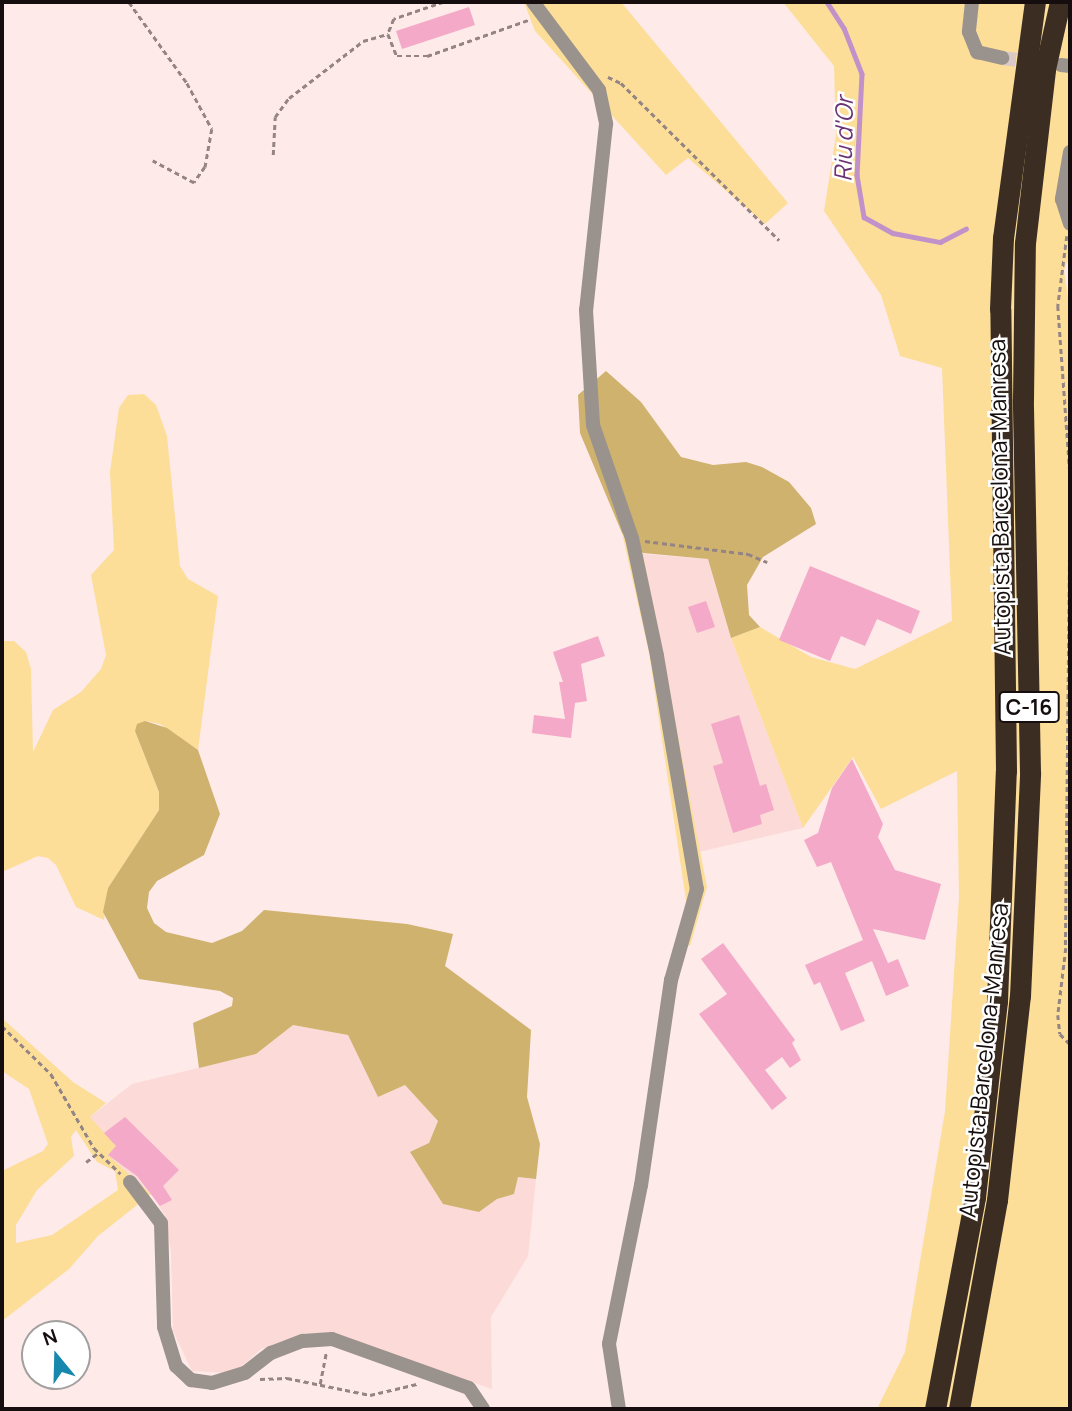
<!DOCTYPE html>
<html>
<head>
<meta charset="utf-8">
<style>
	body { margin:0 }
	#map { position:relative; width:1072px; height:1411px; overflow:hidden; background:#feeae8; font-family:Manrope,sans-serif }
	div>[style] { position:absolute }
	.built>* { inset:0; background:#fcdad7 }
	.green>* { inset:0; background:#fcde99 }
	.forest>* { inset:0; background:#ceb26d }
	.stream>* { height:4.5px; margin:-2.25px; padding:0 2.25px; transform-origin:2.25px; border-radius:2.25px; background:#c192c9 }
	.building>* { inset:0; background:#f3a9c7 }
	.minor-tunnel>* { height:14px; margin-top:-7px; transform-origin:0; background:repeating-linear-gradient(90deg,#dbc9c7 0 14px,transparent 0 21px) }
	.path>* { height:2.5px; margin-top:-1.25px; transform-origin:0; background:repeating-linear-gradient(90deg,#948584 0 5px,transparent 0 8.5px) }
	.minor>* { height:14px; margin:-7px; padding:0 7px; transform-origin:7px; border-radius:7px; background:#9a928c }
	.motorway>* { height:21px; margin:-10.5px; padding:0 10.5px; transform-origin:10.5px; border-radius:10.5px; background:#3c2d23 }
	span { translate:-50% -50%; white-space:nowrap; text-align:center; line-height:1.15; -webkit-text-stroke:5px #fff; paint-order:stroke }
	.shield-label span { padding:2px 5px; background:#fff; border:2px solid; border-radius:5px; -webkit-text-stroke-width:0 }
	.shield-label { font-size:21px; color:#160e0e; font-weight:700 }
	.street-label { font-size:23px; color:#160e0e }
	.water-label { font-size:24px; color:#6b3276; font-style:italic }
	.frame { position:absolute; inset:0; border:4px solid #160e0e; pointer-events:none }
	.north { position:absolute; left:21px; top:1320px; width:70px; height:70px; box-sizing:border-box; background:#fff; border:2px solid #a29f9f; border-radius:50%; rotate:341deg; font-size:19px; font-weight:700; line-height:28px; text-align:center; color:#160e0e }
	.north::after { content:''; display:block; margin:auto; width:24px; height:32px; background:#1688ad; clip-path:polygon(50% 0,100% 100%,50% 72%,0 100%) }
</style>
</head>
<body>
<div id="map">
	<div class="built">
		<div style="clip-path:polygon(643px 554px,708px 559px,731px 638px,803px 828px,698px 852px)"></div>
		<div style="clip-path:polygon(293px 1025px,348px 1035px,378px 1097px,405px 1085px,438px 1121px,429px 1143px,479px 1212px,497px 1199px,514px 1194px,517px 1177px,536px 1179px,528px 1256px,491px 1317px,492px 1389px,335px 1334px,261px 1349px,239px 1369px,225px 1373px,192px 1371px,173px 1331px,171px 1252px,165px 1215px,151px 1194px,108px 1155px,90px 1117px,132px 1084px,256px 1054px)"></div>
	</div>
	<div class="green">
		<div style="clip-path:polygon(524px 2px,621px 2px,788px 203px,765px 224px,688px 158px,666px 175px,535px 31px)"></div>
		<div style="clip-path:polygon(783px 2px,1070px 2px,1070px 255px,1064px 270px,1070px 311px,1070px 1409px,877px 1409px,905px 1352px,945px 1111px,959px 897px,957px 771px,881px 809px,853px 757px,803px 828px,731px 638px,760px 627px,811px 657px,855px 669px,952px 621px,942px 368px,900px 356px,881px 295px,824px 211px,836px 135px,834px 66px)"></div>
		<div style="clip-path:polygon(144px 394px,156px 405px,167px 436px,180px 566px,188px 579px,218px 596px,198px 750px,160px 724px,145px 721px,135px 731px,159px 792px,159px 810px,108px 888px,104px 920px,76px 907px,56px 865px,48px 858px,38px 856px,2px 872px,2px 641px,14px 641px,26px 652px,31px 669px,33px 752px,53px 710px,81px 692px,101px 669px,106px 655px,91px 575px,114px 550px,110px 472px,119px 408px,128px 395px)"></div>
		<div style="clip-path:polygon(622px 533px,643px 554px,707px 887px,690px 946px,676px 941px,687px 907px,649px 653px)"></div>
		<div style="clip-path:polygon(evenodd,4px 1020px,73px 1082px,106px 1103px,90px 1117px,116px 1146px,108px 1155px,151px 1194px,98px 1236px,69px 1269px,2px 1321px,2px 1171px,43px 1151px,48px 1144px,29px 1089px,2px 1071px,4px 1020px,76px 1130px,97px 1162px,115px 1171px,118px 1190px,52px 1235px,16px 1243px,16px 1225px,37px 1190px,74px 1156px,71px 1137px,76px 1130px)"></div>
	</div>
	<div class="forest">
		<div style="clip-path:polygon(606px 371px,641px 402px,681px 457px,713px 465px,746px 462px,762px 467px,789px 482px,811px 508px,816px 524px,763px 557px,747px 585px,749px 615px,760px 627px,731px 638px,708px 559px,643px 553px,622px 533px,580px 433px,578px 395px)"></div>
		<div style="clip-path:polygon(145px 721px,167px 728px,198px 750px,220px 814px,204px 855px,157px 881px,149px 892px,147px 908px,154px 923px,166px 932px,212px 943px,242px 931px,264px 910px,407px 924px,453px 934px,445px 966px,531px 1030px,527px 1097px,540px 1144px,536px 1179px,518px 1177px,514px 1194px,497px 1199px,479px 1212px,443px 1204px,410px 1152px,429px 1143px,438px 1121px,405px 1085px,378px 1097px,348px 1035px,293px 1025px,256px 1054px,199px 1068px,193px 1023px,232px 1006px,233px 998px,220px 991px,139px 979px,103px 912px,108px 888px,159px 810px,159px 792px,135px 731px,137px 724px)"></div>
	</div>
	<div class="stream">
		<div style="left:827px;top:2px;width:31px;rotate:57deg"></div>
		<div style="left:844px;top:28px;width:49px;rotate:68.6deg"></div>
		<div style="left:862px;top:74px;width:101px;rotate:92.8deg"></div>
		<div style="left:857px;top:175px;width:43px;rotate:80.5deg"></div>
		<div style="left:864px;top:217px;width:33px;rotate:29deg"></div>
		<div style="left:893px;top:233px;width:48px;rotate:10.8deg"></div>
		<div style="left:940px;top:242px;width:29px;rotate:-27deg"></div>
	</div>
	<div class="building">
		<div style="clip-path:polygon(469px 7px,475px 25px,402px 49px,396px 31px)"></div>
		<div style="clip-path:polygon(810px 566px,920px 611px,911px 634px,877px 619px,865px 646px,841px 636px,830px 661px,779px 640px)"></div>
		<div style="clip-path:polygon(706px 601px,715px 627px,697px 633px,688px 607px)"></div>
		<div style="clip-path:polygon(598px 636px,605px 656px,581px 664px,587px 701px,575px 703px,571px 738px,532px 733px,534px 715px,565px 719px,559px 682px,563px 682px,553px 652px)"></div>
		<div style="clip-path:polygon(739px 715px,760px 786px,766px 784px,774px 810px,760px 815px,762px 824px,733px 833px,713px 766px,723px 763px,711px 724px)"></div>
		<div style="clip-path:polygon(852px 759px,883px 824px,878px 837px,895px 870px,941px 884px,925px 940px,873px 929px,888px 963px,898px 959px,909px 986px,886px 996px,872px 961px,845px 973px,865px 1021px,841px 1031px,820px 982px,814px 985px,805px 965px,863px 940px,831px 862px,817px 867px,804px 840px,818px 833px,832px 788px)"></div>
		<div style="clip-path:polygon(723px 943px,795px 1040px,792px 1043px,801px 1060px,790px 1068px,782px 1057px,765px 1070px,787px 1098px,772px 1110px,699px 1014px,727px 994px,701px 959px)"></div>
		<div style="clip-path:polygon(125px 1117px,179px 1170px,163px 1186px,172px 1200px,160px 1206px,137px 1176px,108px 1155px,116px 1146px,104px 1133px)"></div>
	</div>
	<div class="minor-tunnel">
		<div style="left:1002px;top:58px;width:34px;rotate:7deg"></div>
	</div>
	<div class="path">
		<div style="left:129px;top:2px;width:100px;rotate:54.4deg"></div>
		<div style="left:187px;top:83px;width:52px;rotate:61.5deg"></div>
		<div style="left:212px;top:129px;width:39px;rotate:100deg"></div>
		<div style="left:205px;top:167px;width:19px;rotate:125deg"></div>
		<div style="left:194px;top:183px;width:47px;rotate:-151.8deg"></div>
		<div style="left:444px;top:2px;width:53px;rotate:161.2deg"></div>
		<div style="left:394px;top:19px;width:16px;rotate:112deg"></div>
		<div style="left:388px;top:34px;width:24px;rotate:68deg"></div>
		<div style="left:397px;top:56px;width:30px"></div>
		<div style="left:427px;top:56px;width:110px;rotate:-19.6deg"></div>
		<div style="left:608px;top:77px;width:14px;rotate:25deg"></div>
		<div style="left:621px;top:83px;width:223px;rotate:44.8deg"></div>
		<div style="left:273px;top:155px;width:38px;rotate:-87deg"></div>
		<div style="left:275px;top:117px;width:24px;rotate:-54deg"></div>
		<div style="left:289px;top:98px;width:93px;rotate:-37.6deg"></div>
		<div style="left:363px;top:41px;width:26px;rotate:-16deg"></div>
		<div style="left:1067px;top:236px;width:71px;rotate:97.3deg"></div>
		<div style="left:1058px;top:306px;width:166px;rotate:85.9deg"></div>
		<div style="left:1070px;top:532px;width:416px;rotate:90.6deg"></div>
		<div style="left:1066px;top:948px;width:67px;rotate:96.8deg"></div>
		<div style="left:1058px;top:1015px;width:19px;rotate:84deg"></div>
		<div style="left:1060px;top:1034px;width:14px;rotate:45deg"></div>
		<div style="left:645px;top:541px;width:104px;rotate:7.2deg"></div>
		<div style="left:748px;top:554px;width:21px;rotate:23deg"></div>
		<div style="left:2px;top:1026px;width:69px;rotate:44.4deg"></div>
		<div style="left:51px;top:1074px;width:86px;rotate:59.8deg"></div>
		<div style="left:94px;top:1148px;width:37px;rotate:44deg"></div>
		<div style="left:86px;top:1162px;width:15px;rotate:-37deg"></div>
		<div style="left:260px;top:1379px;width:27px;rotate:-2deg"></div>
		<div style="left:287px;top:1378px;width:85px;rotate:11.6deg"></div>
		<div style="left:370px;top:1395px;width:48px;rotate:-13.2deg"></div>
		<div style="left:320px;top:1384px;width:31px;rotate:-79deg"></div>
	</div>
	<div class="minor">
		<div style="left:533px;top:2px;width:110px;rotate:53.1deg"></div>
		<div style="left:599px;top:90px;width:35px;rotate:78deg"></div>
		<div style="left:606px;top:124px;width:187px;rotate:96.1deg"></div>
		<div style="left:586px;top:310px;width:115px;rotate:86.5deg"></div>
		<div style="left:593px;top:425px;width:120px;rotate:71deg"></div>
		<div style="left:632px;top:538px;width:121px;rotate:78deg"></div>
		<div style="left:657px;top:656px;width:236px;rotate:80.3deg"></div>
		<div style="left:697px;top:889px;width:95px;rotate:105.9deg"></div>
		<div style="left:671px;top:980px;width:207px;rotate:98.3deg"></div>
		<div style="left:641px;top:1185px;width:162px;rotate:101.4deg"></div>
		<div style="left:609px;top:1344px;width:66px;rotate:81.3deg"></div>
		<div style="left:972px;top:2px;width:30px;rotate:96deg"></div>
		<div style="left:969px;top:32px;width:22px;rotate:68deg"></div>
		<div style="left:977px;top:52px;width:26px;rotate:13deg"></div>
		<div style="left:1061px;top:65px;width:9px;rotate:6deg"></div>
		<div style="left:1070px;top:152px;width:48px;rotate:99.7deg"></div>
		<div style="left:1062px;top:199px;width:26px;rotate:72deg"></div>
		<div style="left:130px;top:1182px;width:51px;rotate:52.9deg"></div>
		<div style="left:161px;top:1223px;width:104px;rotate:88.3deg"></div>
		<div style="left:164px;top:1327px;width:41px;rotate:72.9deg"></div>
		<div style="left:176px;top:1366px;width:21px;rotate:43deg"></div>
		<div style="left:191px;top:1380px;width:21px;rotate:8deg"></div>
		<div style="left:212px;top:1383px;width:34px;rotate:-17deg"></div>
		<div style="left:245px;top:1373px;width:33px;rotate:-38deg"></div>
		<div style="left:271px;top:1353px;width:34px;rotate:-21deg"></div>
		<div style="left:303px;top:1341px;width:29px;rotate:-4deg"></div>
		<div style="left:332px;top:1339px;width:145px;rotate:19.7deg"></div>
		<div style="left:469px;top:1388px;width:25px;rotate:56deg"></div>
	</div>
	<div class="motorway">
		<div style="left:935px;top:1409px;width:216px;rotate:-79.3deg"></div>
		<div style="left:975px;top:1197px;width:197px;rotate:-83.6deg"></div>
		<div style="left:997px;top:1001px;width:230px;rotate:-87.8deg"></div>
		<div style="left:1006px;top:771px;width:462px;rotate:-90.7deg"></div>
		<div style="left:1000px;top:309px;width:71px;rotate:-87.6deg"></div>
		<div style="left:1003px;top:238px;width:238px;rotate:-82.3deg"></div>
		<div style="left:959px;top:1409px;width:212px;rotate:-79.7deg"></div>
		<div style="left:997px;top:1200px;width:205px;rotate:-83.6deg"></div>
		<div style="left:1020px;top:996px;width:224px;rotate:-87.4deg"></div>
		<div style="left:1030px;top:772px;width:373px;rotate:-91.1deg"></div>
		<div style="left:1023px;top:399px;width:156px;rotate:-89.3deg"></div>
		<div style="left:1025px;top:243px;width:175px;rotate:-83.4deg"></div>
		<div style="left:1045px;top:69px;width:69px;rotate:-77.4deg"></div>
	</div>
	<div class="shield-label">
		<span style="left:1029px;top:707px">C-16</span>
	</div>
	<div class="street-label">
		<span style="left:999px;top:497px;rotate:-91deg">Autopista Barcelona-Manresa</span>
		<span style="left:983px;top:1060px;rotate:-84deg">Autopista Barcelona-Manresa</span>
	</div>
	<div class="water-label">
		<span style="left:843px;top:139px;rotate:-89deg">Riu d'Or</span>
	</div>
	<div class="frame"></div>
	<div class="north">N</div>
</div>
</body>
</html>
